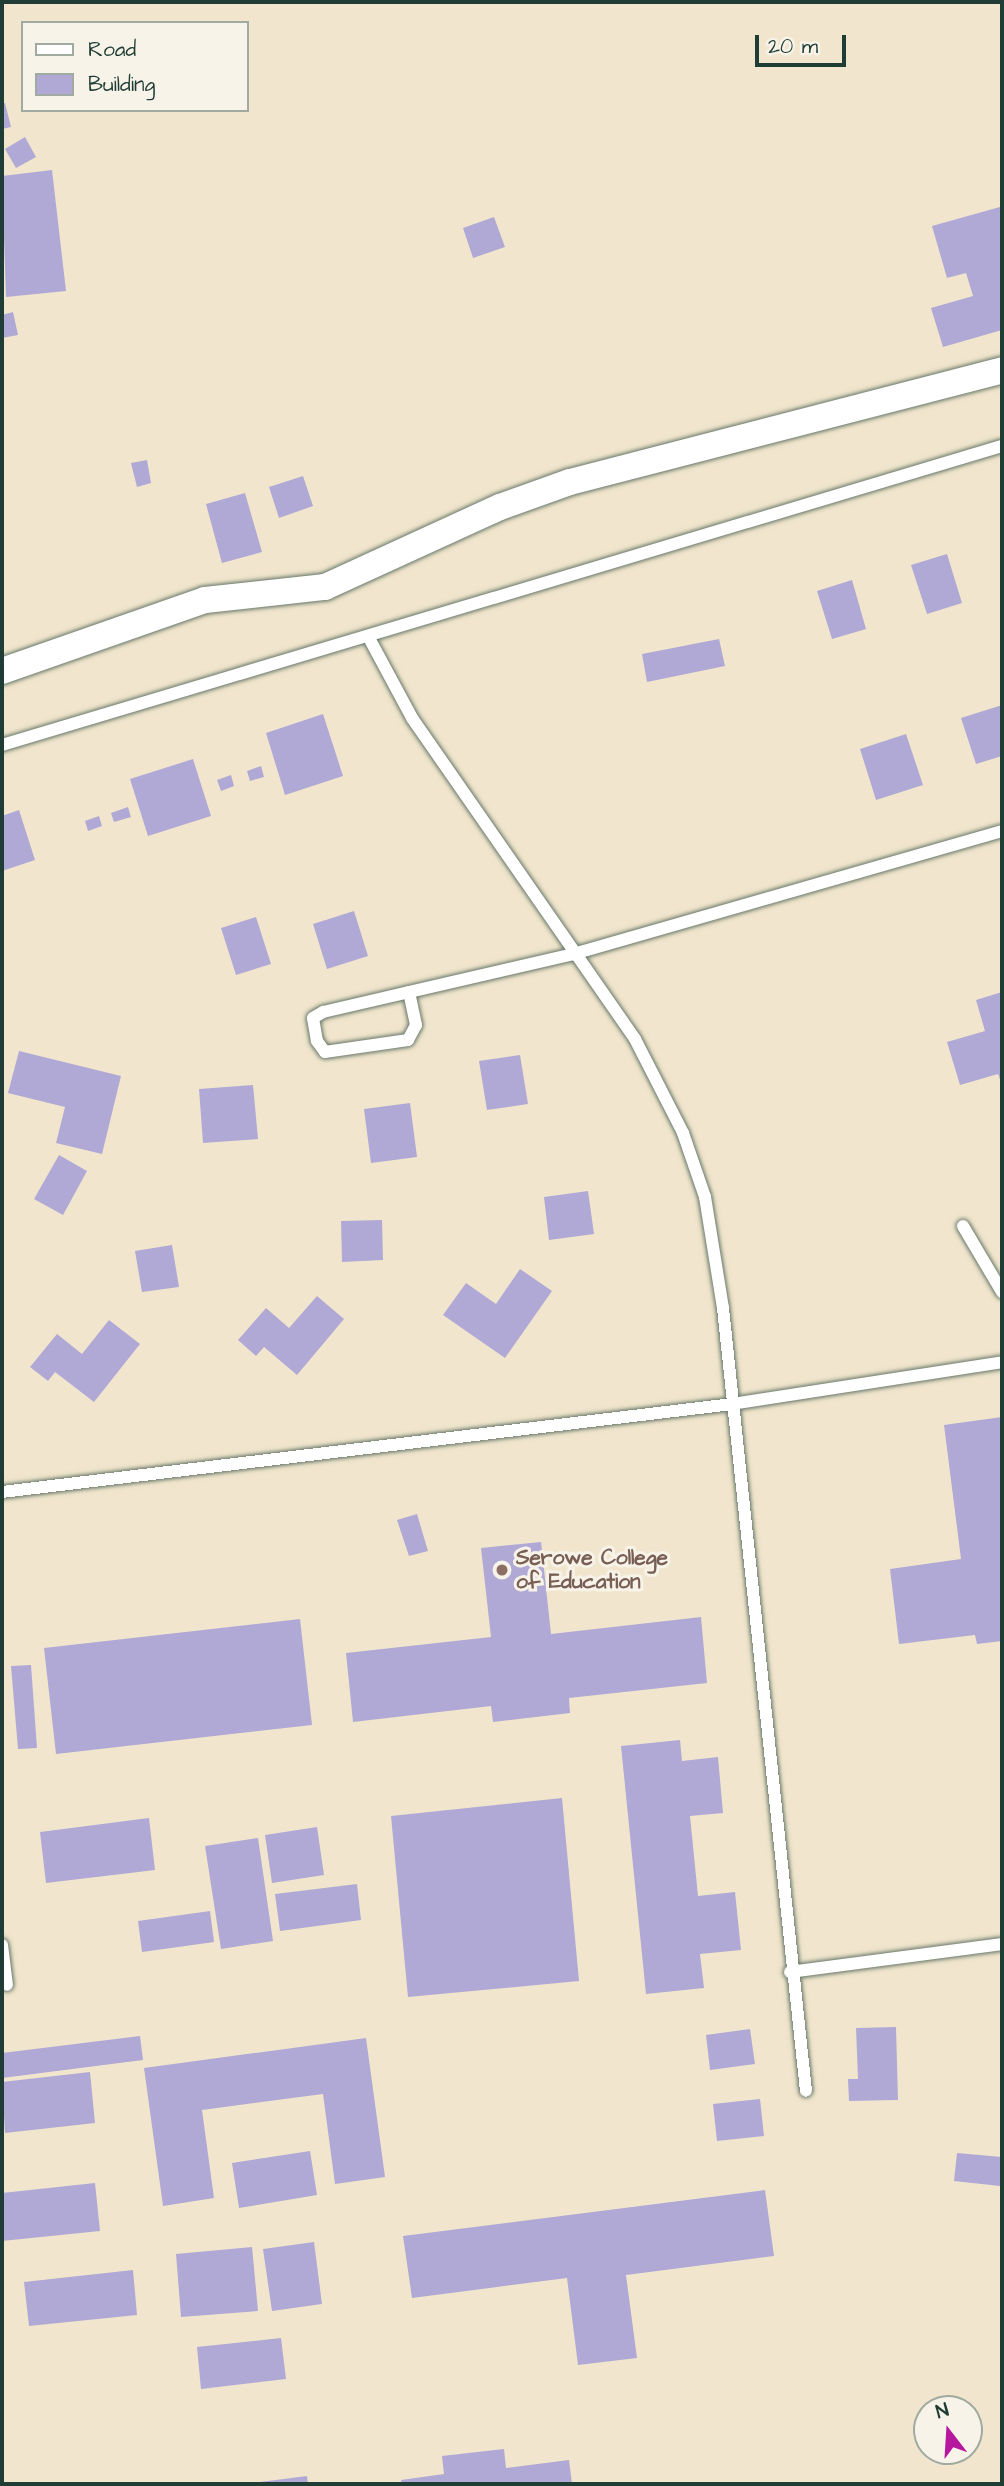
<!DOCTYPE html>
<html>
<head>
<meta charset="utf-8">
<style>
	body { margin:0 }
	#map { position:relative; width:1004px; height:2486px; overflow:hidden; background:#f1e6cd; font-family:"Architects Daughter",sans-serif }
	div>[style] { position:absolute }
	.building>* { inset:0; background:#b0a9d5 }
	.roads { filter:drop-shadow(0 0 2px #68786a) drop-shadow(0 0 2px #68786a) }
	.service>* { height:12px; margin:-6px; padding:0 6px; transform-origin:6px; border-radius:6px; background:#fff }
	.minor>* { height:26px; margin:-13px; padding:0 13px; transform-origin:13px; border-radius:13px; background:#fff }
	.dots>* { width:19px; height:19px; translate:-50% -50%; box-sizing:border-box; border:4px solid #f7f3e8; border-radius:50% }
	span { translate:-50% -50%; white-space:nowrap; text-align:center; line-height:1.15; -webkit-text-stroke:6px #f7f3e8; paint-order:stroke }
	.education-label { font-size:21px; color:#785e54; font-weight:700 }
	.left { translate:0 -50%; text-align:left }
	.frame { position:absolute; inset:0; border:4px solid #1f3d34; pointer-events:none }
	.legend { position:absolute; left:21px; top:21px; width:228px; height:91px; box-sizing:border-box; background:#f7f3e8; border:2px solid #a1aaa0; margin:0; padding:9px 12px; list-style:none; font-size:21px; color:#1f3d34 }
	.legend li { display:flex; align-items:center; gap:14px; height:35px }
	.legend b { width:35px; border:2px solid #a1aaa0 }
	.north { position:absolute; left:913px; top:2395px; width:70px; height:70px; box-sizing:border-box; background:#f7f3e8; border:2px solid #a1aaa0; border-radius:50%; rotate:343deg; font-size:19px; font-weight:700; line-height:28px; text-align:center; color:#1f3d34 }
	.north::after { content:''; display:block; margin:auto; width:24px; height:32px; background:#b5179e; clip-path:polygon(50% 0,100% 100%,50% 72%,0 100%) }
	.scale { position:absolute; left:755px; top:35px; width:91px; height:32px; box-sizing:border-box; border:4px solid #1f3d34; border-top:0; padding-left:9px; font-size:21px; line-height:24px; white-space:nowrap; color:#1f3d34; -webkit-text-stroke:5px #f7f3e8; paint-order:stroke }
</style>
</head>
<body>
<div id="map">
	<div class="building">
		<div style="clip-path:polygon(5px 103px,11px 127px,2px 129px,2px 104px)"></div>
		<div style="clip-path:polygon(25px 137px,36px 157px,16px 168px,5px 149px)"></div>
		<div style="clip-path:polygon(52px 170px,66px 291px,6px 297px,2px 176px)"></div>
		<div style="clip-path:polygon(1000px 207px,1002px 330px,943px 347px,931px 308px,973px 296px,966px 273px,947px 278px,932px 226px)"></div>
		<div style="clip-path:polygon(494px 217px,505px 247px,473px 258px,463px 228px)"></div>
		<div style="clip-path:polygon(13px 312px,18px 335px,2px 338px,2px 315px)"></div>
		<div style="clip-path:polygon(147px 460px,151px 483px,137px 487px,131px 463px)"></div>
		<div style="clip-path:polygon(303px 476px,313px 506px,279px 518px,269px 487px)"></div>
		<div style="clip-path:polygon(245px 493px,262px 552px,222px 563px,206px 504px)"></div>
		<div style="clip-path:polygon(947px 554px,962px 603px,927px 614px,911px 565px)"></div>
		<div style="clip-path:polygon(852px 580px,866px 629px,832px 639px,817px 591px)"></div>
		<div style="clip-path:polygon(719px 639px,725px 666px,647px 682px,642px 654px)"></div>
		<div style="clip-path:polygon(1002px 705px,1002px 756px,976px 764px,961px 718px)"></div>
		<div style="clip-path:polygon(323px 714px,343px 776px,285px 795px,266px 733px)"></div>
		<div style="clip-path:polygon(906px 734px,923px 785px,876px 800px,860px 749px)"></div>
		<div style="clip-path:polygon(193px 759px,211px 816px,148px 836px,130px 779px)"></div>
		<div style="clip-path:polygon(261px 766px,264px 777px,250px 781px,247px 771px)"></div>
		<div style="clip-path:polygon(231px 775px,234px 786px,221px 791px,217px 780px)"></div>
		<div style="clip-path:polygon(128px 807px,131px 817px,114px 822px,111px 813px)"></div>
		<div style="clip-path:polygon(19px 810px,35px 860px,2px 871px,2px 816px)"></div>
		<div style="clip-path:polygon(99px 816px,102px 826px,88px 831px,85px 821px)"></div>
		<div style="clip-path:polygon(354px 911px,368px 956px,327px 969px,313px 924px)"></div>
		<div style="clip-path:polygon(256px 917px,271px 964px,236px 975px,221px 928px)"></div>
		<div style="clip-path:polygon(1002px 992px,1002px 1085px,998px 1074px,960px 1085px,947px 1042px,985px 1031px,976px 1000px)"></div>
		<div style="clip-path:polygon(19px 1051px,121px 1076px,102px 1154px,56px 1143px,65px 1107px,8px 1093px)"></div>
		<div style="clip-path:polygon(520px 1055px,528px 1104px,487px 1110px,479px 1061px)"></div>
		<div style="clip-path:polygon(253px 1085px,258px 1139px,203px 1143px,199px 1089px)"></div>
		<div style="clip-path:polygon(410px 1103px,417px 1157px,371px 1163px,364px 1109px)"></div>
		<div style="clip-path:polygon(59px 1155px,87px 1171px,63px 1215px,34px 1199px)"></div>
		<div style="clip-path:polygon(588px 1191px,594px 1234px,549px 1240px,544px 1197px)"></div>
		<div style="clip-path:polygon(382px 1220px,383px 1260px,342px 1262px,341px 1221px)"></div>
		<div style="clip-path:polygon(172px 1245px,179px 1287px,142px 1292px,135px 1251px)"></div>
		<div style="clip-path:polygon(520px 1269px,552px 1291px,505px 1358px,443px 1315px,466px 1283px,496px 1304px)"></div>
		<div style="clip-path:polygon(317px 1296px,344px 1319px,297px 1375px,264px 1347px,256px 1356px,238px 1340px,266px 1308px,289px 1328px)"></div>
		<div style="clip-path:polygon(109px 1320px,140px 1344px,94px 1402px,55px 1372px,48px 1381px,30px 1367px,57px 1334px,82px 1354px)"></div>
		<div style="clip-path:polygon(1002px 1417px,1002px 1641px,977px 1644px,975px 1635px,899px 1644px,890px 1569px,961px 1559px,944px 1425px)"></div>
		<div style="clip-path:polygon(417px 1514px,428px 1551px,409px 1556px,397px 1520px)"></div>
		<div style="clip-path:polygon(541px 1542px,551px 1634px,701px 1617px,707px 1683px,569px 1698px,570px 1713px,493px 1722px,491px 1706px,353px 1722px,346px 1653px,491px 1637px,481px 1548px)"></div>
		<div style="clip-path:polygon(300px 1619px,312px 1725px,56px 1754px,44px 1648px)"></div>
		<div style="clip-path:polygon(31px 1665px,37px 1748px,18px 1749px,11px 1666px)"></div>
		<div style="clip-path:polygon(680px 1740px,682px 1761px,718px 1757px,723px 1813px,690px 1816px,698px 1896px,735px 1892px,741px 1950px,700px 1954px,704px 1988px,646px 1994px,621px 1746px)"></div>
		<div style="clip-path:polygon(562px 1798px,579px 1981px,408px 1997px,391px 1816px)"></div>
		<div style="clip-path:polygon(149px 1818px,155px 1870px,46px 1883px,40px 1832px)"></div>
		<div style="clip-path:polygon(317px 1827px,324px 1875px,272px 1883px,265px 1835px)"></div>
		<div style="clip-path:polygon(258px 1838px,273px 1941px,221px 1949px,205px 1846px)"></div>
		<div style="clip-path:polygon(357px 1884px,361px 1920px,280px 1931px,275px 1894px)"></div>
		<div style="clip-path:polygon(210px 1911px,214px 1942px,142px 1952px,138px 1921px)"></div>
		<div style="clip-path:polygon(896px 2027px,898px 2100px,849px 2101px,848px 2079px,858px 2079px,856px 2028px)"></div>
		<div style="clip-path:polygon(750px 2029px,755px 2064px,710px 2070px,706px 2035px)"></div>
		<div style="clip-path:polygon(140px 2036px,143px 2060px,2px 2078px,2px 2053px)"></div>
		<div style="clip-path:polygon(366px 2038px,385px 2177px,335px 2184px,323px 2094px,202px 2110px,214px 2198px,163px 2206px,144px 2068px)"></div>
		<div style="clip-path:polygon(90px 2072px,95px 2123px,5px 2133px,2px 2082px)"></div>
		<div style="clip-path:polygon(760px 2099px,764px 2136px,717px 2141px,713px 2104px)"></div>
		<div style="clip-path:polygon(310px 2151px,317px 2195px,239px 2208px,232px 2163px)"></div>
		<div style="clip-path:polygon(957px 2153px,1002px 2157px,1000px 2186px,954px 2181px)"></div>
		<div style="clip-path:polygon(95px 2183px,100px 2231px,2px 2241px,2px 2193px)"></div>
		<div style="clip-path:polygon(765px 2190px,774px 2256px,626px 2275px,637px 2358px,578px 2365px,567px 2278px,412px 2298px,403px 2236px)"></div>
		<div style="clip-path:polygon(314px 2242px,322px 2304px,272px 2311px,263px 2249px)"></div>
		<div style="clip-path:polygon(252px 2247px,258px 2311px,181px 2317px,176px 2254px)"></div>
		<div style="clip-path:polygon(133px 2270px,137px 2315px,29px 2326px,24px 2282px)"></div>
		<div style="clip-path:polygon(281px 2338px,286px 2379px,201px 2389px,197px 2347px)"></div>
		<div style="clip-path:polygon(504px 2449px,506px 2468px,569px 2460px,572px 2484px,402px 2484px,401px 2480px,444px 2474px,442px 2456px)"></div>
		<div style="clip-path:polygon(307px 2476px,308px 2484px,252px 2484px,252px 2483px)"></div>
	</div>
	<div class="roads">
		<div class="service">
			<div style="left:369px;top:638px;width:91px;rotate:61.7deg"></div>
			<div style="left:412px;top:718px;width:391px;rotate:55.2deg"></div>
			<div style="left:635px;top:1039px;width:106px;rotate:62.9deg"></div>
			<div style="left:683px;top:1133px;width:68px;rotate:71deg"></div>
			<div style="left:705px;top:1197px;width:112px;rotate:80.8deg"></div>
			<div style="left:723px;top:1308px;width:787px;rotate:83.95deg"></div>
			<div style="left:2px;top:745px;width:1044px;rotate:-16.65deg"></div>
			<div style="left:409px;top:992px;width:34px;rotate:78deg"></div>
			<div style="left:416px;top:1025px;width:17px;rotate:118deg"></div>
			<div style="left:408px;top:1040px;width:84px;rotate:171.8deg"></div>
			<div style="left:325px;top:1052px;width:14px;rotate:-126deg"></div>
			<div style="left:317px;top:1041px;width:23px;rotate:-100deg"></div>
			<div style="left:313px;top:1018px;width:12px;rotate:-31deg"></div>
			<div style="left:323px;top:1012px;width:88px;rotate:-13.1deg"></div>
			<div style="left:409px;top:992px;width:168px;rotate:-13deg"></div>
			<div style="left:573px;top:954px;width:446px;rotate:-16deg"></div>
			<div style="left:963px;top:1226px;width:77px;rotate:59.4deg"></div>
			<div style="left:2px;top:1492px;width:735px;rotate:-6.87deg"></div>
			<div style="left:732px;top:1404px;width:273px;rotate:-8.8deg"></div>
			<div style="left:2px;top:1945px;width:40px;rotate:82.9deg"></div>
			<div style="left:790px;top:1972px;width:214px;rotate:-7.5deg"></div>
		</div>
		<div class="minor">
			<div style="left:2px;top:671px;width:215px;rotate:-19.3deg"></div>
			<div style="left:205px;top:600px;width:121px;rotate:-6.2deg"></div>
			<div style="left:325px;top:587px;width:192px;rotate:-24.6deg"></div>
			<div style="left:500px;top:507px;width:74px;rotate:-19.7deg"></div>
			<div style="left:570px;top:482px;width:446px;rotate:-14.5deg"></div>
		</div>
	</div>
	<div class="dots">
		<div style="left:502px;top:1570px;background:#8d6e63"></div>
	</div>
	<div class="education-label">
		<span class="left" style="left:516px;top:1570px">Serowe College<br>of Education</span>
	</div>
	<div class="frame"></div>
	<ul class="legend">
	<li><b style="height:9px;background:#fff"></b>Road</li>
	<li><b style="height:19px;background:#b0a9d5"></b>Building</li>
	</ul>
	<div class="north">N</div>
	<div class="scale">20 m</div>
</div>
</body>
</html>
